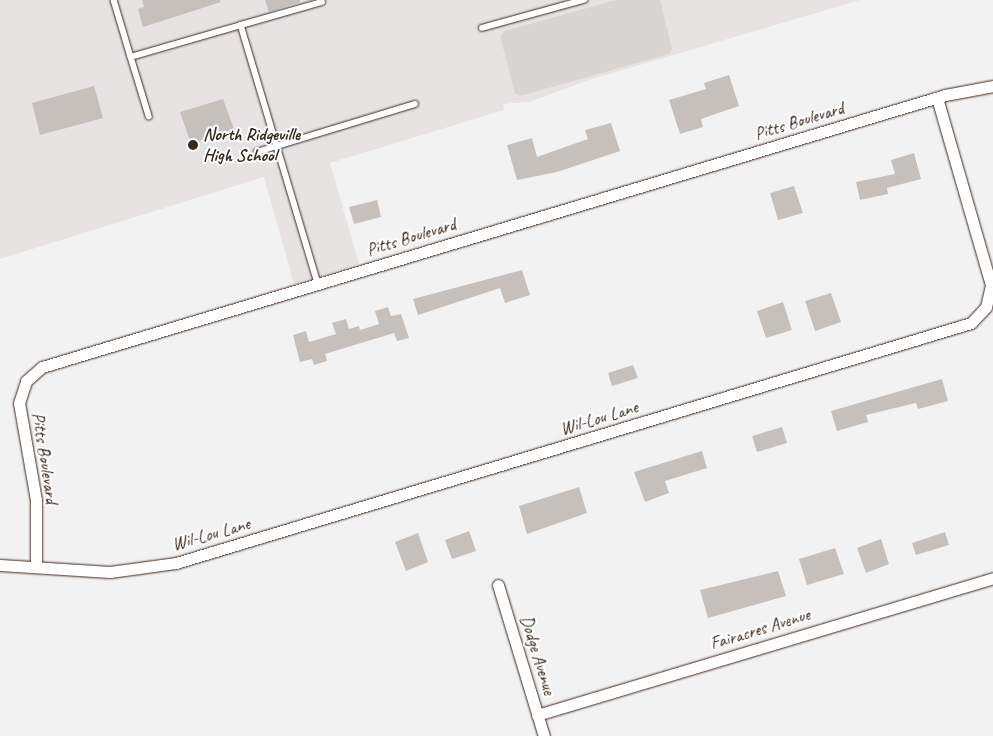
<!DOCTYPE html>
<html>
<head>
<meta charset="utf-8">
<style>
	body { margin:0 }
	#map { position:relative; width:993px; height:736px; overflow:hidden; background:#f3f2f2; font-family:Caveat,sans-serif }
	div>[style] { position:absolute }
	.built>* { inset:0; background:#e6e3e2 }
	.green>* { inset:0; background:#d8d5d2 }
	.building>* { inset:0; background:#c6c0bd }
	.roads { filter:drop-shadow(0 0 1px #3b2a1e) drop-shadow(0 0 1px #3b2a1e) }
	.lane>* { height:5.5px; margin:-2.75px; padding:0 2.75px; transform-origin:2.75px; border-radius:2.75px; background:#fff }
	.street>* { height:11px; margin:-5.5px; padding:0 5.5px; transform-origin:5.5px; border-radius:5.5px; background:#fff }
	.dots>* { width:14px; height:14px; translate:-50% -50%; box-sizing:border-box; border:2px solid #fff; border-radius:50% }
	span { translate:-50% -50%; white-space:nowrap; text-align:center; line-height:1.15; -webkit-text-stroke:4px #fff; paint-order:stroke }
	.street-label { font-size:18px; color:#3b2a1e }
	.poi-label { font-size:18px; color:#3b2a1e; font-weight:700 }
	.left { translate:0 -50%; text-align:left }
</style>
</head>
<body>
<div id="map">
	<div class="built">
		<div style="clip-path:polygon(0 0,860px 0,589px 80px,529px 102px,503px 104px,504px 110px,330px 163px,359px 264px,294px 284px,264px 177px,0 259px)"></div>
	</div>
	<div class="green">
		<div style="clip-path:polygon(616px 0,660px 0,672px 49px,669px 54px,520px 96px,515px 93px,500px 36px,504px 31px)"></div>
	</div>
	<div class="building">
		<div style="clip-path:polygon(142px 0,220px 0,221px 2px,143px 27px,138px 9px,144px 7px)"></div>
		<div style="clip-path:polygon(265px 0,300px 0,300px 2px,269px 12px)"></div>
		<div style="clip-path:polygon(729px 75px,739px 106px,701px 119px,703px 127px,680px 134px,669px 100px,706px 89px,704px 83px)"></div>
		<div style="clip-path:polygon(94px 86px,103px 118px,40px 135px,32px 103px)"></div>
		<div style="clip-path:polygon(223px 99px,234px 129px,191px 144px,180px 112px)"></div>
		<div style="clip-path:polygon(611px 123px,620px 151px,557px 172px,517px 180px,507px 145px,532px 138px,537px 157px,588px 139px,585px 130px)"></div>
		<div style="clip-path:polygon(914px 153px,921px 179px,887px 188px,888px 194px,860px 200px,856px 182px,895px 174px,891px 160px)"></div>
		<div style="clip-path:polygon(794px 186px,803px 213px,778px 220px,770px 193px)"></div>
		<div style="clip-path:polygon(377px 200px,381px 217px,354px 224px,349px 207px)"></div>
		<div style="clip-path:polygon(522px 270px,530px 295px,505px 303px,500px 288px,418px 315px,413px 299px)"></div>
		<div style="clip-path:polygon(831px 293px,841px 322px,815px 331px,805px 301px)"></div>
		<div style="clip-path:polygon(783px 302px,792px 330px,766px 338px,757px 311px)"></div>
		<div style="clip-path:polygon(388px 307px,391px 316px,401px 314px,409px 338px,397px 341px,394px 333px,325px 354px,327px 361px,314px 365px,312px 359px,300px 362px,293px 335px,306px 331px,309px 342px,336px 334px,332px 323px,346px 319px,349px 329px,359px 326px,360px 330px,379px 324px,375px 311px)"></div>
		<div style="clip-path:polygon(633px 365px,638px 378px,612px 386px,608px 373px)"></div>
		<div style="clip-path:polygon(942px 379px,948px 401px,918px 409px,916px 403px,866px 415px,868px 422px,837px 431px,831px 411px)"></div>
		<div style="clip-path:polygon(782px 427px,787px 443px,757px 452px,752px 436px)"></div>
		<div style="clip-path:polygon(702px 451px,707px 468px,665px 481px,669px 493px,645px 502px,634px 472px)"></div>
		<div style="clip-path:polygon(579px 487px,587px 513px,527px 534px,519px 506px)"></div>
		<div style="clip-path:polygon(469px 531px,476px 551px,452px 559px,445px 540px)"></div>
		<div style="clip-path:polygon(945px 532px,949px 545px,916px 555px,912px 543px)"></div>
		<div style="clip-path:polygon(418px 533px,428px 562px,406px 571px,395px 542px)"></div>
		<div style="clip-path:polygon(881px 539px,889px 564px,866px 573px,857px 548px)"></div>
		<div style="clip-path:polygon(835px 548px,844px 574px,807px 585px,799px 559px)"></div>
		<div style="clip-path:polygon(778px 571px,786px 596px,708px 618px,700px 590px)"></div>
	</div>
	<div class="roads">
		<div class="lane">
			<div style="left:114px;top:0;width:59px;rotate:73.4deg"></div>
			<div style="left:131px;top:57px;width:115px;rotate:-16.2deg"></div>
			<div style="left:241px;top:25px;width:269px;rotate:73.4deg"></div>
			<div style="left:241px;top:25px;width:84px;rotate:-15.9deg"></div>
			<div style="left:482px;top:28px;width:106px;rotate:-15.4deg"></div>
			<div style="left:131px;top:57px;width:62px;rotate:73deg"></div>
			<div style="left:257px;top:152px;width:165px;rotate:-16.9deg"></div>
		</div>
		<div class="street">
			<div style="left:0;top:565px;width:110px;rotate:3.6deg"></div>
			<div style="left:110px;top:572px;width:67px;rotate:-7.8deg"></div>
			<div style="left:176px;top:563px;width:830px;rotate:-16.8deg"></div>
			<div style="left:971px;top:323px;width:22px;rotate:-47deg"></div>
			<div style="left:986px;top:307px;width:23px;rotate:-77deg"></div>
			<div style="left:991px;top:285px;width:195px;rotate:-106.1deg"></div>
			<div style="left:36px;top:566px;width:66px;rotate:-90deg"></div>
			<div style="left:36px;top:500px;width:98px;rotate:-99.9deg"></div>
			<div style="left:19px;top:403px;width:23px;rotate:-72deg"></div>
			<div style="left:26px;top:381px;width:21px;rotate:-41deg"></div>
			<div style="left:42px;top:367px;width:943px;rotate:-16.76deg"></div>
			<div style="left:945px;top:95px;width:49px;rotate:-10.6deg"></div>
			<div style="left:498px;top:585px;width:158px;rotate:73.1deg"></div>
			<div style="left:537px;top:715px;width:476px;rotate:-16.7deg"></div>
		</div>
	</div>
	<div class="dots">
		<div style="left:193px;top:145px;background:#3b2a1e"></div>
	</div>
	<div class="street-label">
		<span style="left:799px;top:121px;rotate:-17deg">Pitts Boulevard</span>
		<span style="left:411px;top:237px;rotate:-17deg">Pitts Boulevard</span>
		<span style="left:599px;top:418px;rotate:-17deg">Wil-Lou Lane</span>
		<span style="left:45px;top:458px;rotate:81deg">Pitts Boulevard</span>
		<span style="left:211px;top:534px;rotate:-16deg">Wil-Lou Lane</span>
		<span style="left:760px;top:629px;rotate:-17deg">Fairacres Avenue</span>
		<span style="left:538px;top:655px;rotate:73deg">Dodge Avenue</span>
	</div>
	<div class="poi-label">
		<span class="left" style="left:203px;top:145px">North Ridgeville<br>High School</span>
	</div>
</div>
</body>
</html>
